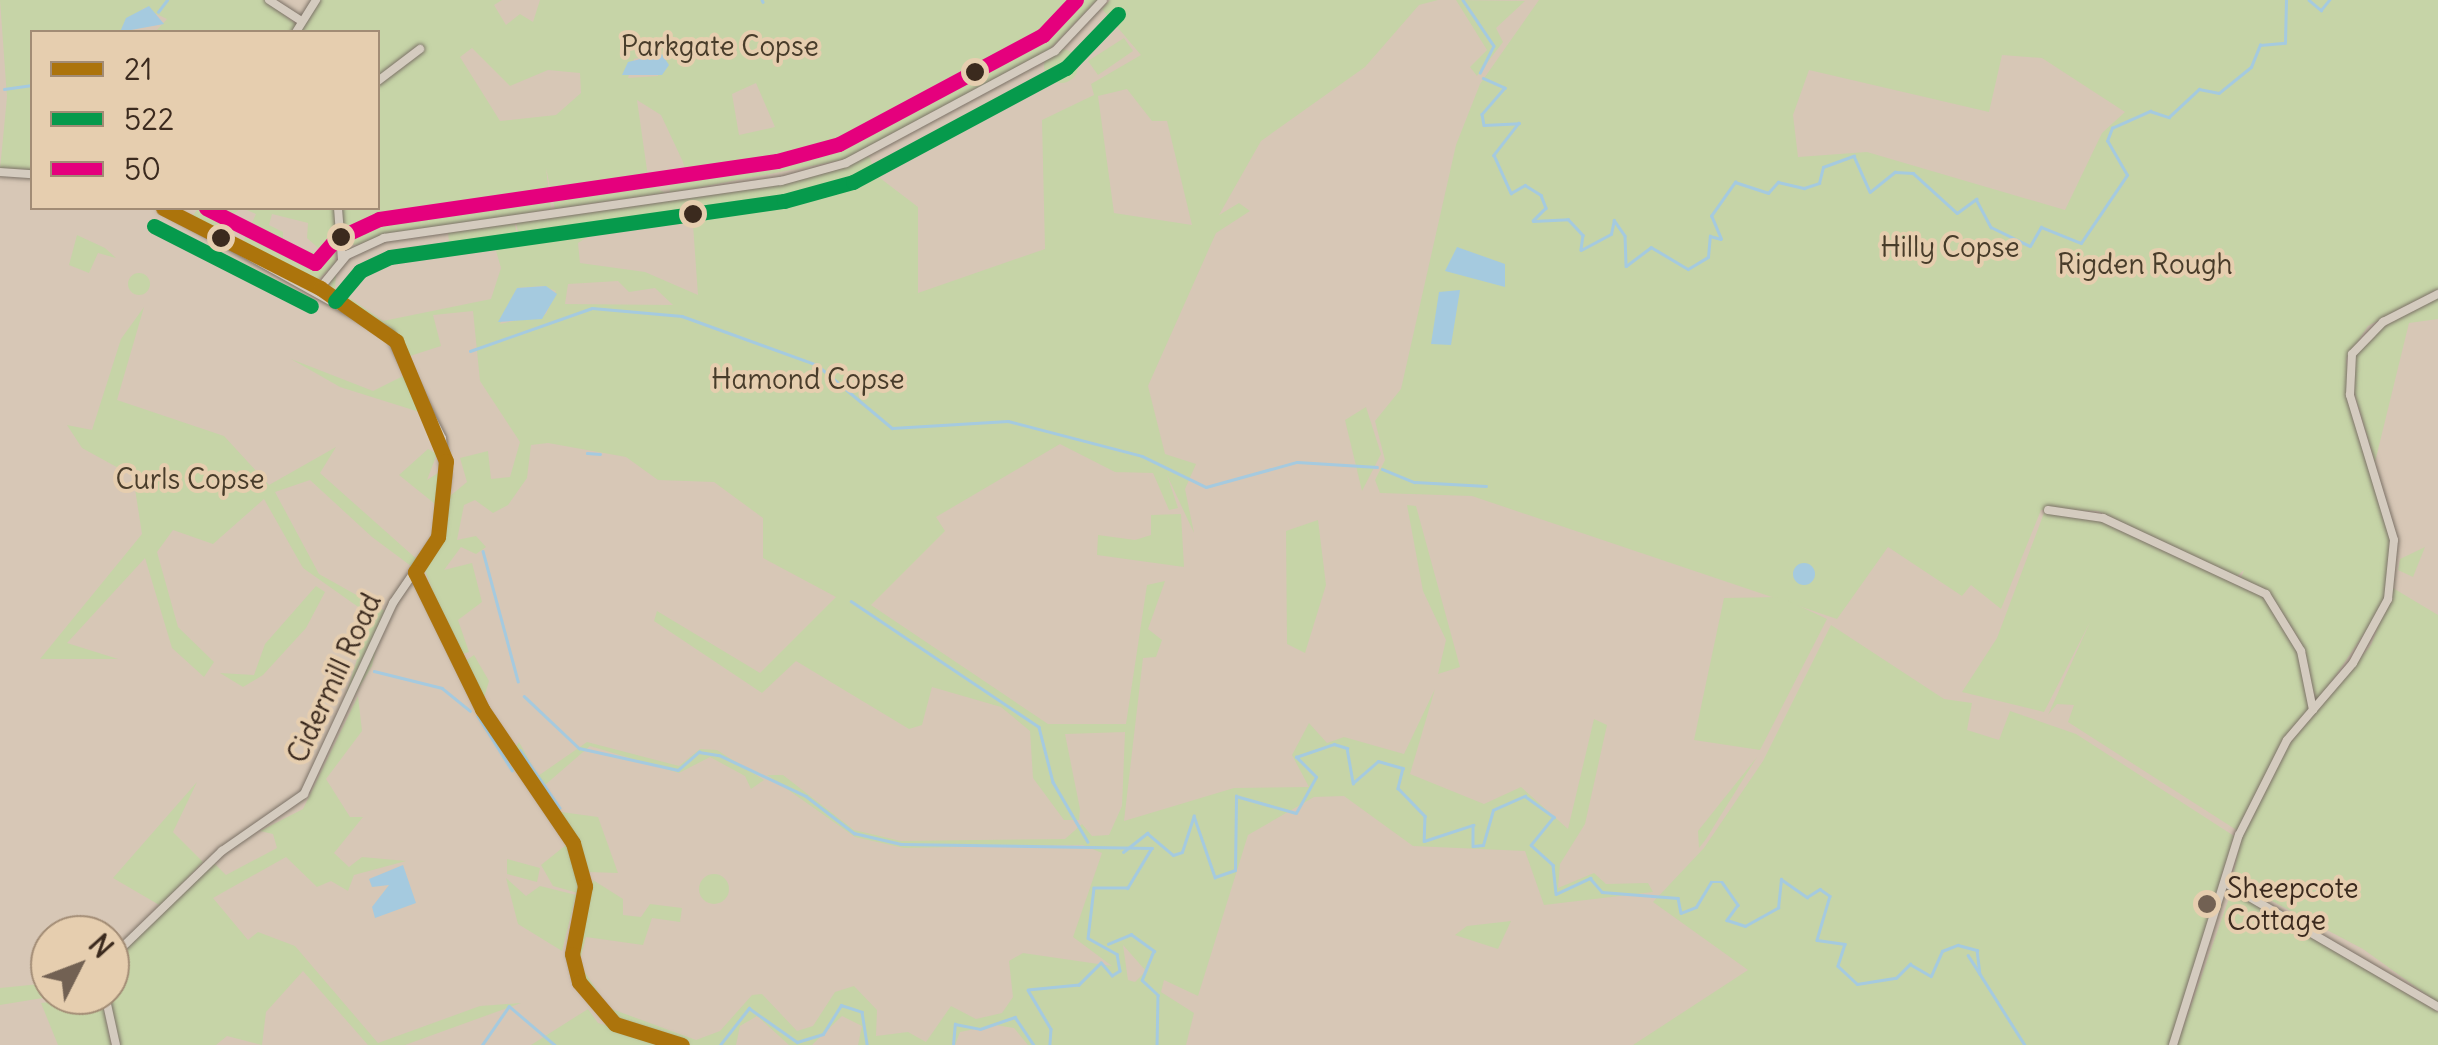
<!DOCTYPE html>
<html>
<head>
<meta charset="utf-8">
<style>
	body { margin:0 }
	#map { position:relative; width:2438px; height:1045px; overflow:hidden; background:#d7c7b6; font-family:Delius,sans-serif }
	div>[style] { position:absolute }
	.green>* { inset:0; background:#c6d4a7 }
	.round { border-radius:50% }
	.water>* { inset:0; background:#a5cadf }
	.stream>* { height:2.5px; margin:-1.25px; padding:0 1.25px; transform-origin:1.25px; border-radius:1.25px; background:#a5cadf }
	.roads { filter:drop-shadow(0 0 2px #7c7267) drop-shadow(0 0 2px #7c7267) }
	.minor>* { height:8px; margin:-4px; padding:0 4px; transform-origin:4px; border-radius:4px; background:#d4cbbf }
	.bus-1>* { height:15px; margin:-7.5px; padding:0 7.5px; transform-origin:7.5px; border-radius:7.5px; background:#ac740c }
	.bus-2>* { height:15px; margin:-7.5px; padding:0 7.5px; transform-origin:7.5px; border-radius:7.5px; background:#069a4c }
	.bus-3>* { height:15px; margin:-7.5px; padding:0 7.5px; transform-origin:7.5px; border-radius:7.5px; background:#e5007d }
	.dots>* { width:28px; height:28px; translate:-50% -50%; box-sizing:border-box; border:5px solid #e6ceaf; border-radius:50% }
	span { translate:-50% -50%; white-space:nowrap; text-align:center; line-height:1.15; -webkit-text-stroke:8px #e6ceaf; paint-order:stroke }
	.park-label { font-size:28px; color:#483c2a }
	.street-label { font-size:28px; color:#3b2a1e }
	.poi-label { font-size:28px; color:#3b2a1e }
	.left { translate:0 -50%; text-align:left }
	.legend { position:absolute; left:30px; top:30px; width:350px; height:180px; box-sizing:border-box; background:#e6ceaf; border:2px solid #a28c75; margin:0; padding:12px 18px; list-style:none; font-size:30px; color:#3b2a1e }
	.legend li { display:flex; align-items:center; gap:20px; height:50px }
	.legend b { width:50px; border:2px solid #a28c75 }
	.north { position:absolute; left:30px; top:915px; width:100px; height:100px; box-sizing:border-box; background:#e6ceaf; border:2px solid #a28c75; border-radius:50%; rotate:48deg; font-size:28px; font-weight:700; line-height:40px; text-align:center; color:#3b2a1e }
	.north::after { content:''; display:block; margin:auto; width:35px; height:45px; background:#726153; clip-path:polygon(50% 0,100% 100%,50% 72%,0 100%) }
</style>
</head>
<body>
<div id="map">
	<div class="green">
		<div style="clip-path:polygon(0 0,265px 0,296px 24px,294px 32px,155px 32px,167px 19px,144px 8px,120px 32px,32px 32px,32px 170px,0 169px,7px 97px)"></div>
		<div style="clip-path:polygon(evenodd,318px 0,502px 0,494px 5px,506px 25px,520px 14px,533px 22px,540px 0,1097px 0,1045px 54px,848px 159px,670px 193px,670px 184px,689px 183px,683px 162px,661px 115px,637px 100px,649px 184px,665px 193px,555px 209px,546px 168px,551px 209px,355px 245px,337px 240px,335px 263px,318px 280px,243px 242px,256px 214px,242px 208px,378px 208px,378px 32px,298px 32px,318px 0,472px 48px,510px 86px,548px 70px,580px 73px,581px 93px,556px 115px,500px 121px,460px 57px,472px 48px,318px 0,659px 53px,658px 76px,628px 78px,634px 59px,659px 53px,318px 0,756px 83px,775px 127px,739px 135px,732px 94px,756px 83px,318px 0,272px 214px,308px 223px,307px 238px,326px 255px,283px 245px,283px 232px,269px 225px,272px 214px)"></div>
		<div style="clip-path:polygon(evenodd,1110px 0,1438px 0,1419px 5px,1365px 67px,1261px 141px,1219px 215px,1239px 203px,1250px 211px,1216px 233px,1148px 386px,1165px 454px,1196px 464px,1185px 489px,1194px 533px,1167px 475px,1178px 508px,1169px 510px,1153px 473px,1115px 472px,1060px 444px,936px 517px,945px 531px,871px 605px,1048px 724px,1126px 724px,1147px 585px,1165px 581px,1148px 629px,1162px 640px,1156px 657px,1143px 658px,1124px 821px,1234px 788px,1309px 787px,1292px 755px,1309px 723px,1327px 743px,1344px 737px,1404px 754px,1435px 689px,1410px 774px,1484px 804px,1521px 787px,1568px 829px,1594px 719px,1607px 725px,1585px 824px,1560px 864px,1558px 888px,1594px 873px,1606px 884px,1648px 883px,1653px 892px,1544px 905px,1525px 851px,1413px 846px,1344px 796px,1314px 797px,1248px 835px,1198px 996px,1164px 980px,1161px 992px,1194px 1013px,1186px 1045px,1028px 1045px,1014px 1028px,995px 1025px,960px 1032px,955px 1045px,858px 1045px,862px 1026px,842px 1016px,812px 1045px,789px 1045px,757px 1016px,740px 1026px,736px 1045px,690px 1045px,613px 1016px,596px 1002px,575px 961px,593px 880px,623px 899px,623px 915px,641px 917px,650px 904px,682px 908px,680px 922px,652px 918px,643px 945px,586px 937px,579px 964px,609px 1008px,696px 1040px,720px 1031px,752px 995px,762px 994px,797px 1031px,813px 1026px,835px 992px,854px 986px,877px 1010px,876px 1036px,908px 1032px,926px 1042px,951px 1006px,976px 1019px,1002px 1013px,1013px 997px,1009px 961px,1023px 953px,1112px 966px,1073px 937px,1102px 853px,1083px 845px,904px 848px,855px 837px,767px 775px,783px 775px,854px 830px,901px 841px,1065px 839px,1082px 824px,1092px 836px,1109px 835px,1122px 806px,1125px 732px,1065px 734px,1080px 809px,1079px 820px,1064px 820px,1033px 778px,1030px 731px,1001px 707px,932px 687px,922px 725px,909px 729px,796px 661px,762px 693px,654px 621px,657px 611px,760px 673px,836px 597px,763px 558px,763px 518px,714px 482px,658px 480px,626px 457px,548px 443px,531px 445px,527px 478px,508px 505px,493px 513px,475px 500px,464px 505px,457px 540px,476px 536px,486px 547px,476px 554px,461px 547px,444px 570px,472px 563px,482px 602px,458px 620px,469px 652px,459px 655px,424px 569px,450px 496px,467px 482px,460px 458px,488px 451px,491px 479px,510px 477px,520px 442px,480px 381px,473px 311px,433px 315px,441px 346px,410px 356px,399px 337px,327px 283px,336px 275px,335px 288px,383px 321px,491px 299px,501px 268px,495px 247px,449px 242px,448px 232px,514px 222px,521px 249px,516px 221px,776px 185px,869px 156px,876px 175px,918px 207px,918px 293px,1045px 249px,1042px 120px,1094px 95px,1091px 84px,1141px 55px,1102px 9px,1110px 0,1127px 89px,1152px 121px,1167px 121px,1192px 225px,1114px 213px,1098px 96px,1127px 89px,1110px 0,681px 218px,693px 225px,698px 295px,645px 272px,580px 263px,578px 243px,605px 226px,681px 218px,1110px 0,618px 281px,629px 292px,655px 288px,673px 305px,565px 304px,568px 284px,618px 281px,1110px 0,543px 286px,556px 291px,546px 314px,500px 324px,517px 288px,543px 286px,1110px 0,1123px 945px,1146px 971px,1135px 982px,1128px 980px,1123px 945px)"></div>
		<div style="clip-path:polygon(1456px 0,1525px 1px,1496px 28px,1503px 42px,1477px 76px,1470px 67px,1487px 50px)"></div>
		<div style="clip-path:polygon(evenodd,1539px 0,2438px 0,2438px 289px,2368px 326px,2346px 359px,2352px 415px,2390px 535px,2387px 600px,2317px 703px,2298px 638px,2273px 598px,2240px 581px,2244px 570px,2233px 580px,2098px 511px,2041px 510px,2001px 609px,1971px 585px,1962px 596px,1888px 547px,1837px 619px,1472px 496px,1380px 493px,1375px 480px,1385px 460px,1375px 421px,1401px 389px,1456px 145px,1480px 84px,1539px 0,2002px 55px,2042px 58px,2125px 112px,2102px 133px,2065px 210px,1867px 152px,1798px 157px,1793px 115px,1809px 70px,1989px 112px,2002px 55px)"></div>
		<div style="clip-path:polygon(1124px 38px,1133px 51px,1098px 75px,1088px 61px)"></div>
		<div class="round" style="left:1044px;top:49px;width:34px;height:34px"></div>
		<div style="clip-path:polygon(198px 208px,241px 208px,216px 228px,193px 216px)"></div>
		<div style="clip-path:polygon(77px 235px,105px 248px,116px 258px,98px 253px,89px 273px,69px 265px)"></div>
		<div class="round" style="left:128px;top:273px;width:22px;height:22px"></div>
		<div style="clip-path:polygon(2438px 297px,2438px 319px,2409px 323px,2375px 462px,2352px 385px,2356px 353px,2393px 318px)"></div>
		<div style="clip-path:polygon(144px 307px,117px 400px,224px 436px,269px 485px,336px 447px,320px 473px,420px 562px,415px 569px,372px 537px,310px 480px,275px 492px,319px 574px,385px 611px,372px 666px,335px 728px,371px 616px,303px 568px,264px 499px,213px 544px,173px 530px,157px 552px,178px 627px,214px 662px,204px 677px,172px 648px,145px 558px,67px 643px,118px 659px,40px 659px,142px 534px,133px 476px,82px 448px,67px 425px,92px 430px,121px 339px)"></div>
		<div style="clip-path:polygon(291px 359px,373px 391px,409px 373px,429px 415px,340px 387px)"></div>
		<div style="clip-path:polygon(1366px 407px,1381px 454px,1362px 491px,1345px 420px)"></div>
		<div style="clip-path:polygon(428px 449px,437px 454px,427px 480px,441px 471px,440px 508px,399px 475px)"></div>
		<div style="clip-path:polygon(1407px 505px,1416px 506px,1460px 667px,1438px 674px,1446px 640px,1423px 591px)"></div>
		<div style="clip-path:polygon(2044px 513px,2089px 515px,2268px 599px,2297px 648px,2310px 711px,2238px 831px,2068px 722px,2074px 705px,2057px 704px,2048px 715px,2090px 622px,2044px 712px,1962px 692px,1997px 638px)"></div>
		<div style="clip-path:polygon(1181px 514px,1184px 567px,1097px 555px,1098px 535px,1135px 540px,1151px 535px,1151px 515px)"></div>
		<div style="clip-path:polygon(1318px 520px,1326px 585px,1305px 653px,1287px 644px,1286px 531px)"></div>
		<div style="clip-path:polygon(2425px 547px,2413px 577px,2398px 570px,2400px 559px)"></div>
		<div style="clip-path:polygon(316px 586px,325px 592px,306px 628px,263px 675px,243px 687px,220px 673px,254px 675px,265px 644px)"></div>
		<div style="clip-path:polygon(2393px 588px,2438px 615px,2438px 1003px,2363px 949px,2232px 880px,2241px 839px,2286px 748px,2371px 645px)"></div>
		<div style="clip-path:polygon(1780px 597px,1827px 619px,1760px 750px,1694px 740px,1724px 598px)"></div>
		<div style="clip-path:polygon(1831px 625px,1944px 699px,1972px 703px,1967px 730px,1999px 740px,2010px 711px,2076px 734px,2234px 836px,2169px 1045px,1633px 1045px,1748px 970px,1653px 902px,1704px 848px,1763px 761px)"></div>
		<div style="clip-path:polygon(474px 655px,489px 681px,484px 698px,513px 743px,489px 714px,464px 662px)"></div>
		<div style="clip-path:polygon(358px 696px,362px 731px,326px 779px,350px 817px,363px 817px,334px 853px,349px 867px,362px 857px,406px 861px,354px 875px,348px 891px,331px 881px,317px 887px,286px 857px,213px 898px,248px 940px,258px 932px,295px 946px,378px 1043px,480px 1006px,521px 1003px,405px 1045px,368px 1045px,303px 971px,266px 1012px,262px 1045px,227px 1036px,216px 1045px,119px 1045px,108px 995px,115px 956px,214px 863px,226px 875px,277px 848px,273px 834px,260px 831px,303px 809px)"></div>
		<div style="clip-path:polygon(519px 742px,538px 776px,587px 742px,679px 766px,700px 749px,717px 750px,764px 780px,751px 789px,745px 776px,710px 757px,679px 773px,590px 746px,545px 785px,550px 800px,514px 750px)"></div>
		<div style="clip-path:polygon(1757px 757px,1706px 839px,1699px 848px,1698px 831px)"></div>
		<div style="clip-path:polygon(197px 782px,173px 832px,203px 862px,161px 906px,113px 878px)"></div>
		<div style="clip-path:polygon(561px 812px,598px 817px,618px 873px,589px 872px)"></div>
		<div style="clip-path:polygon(566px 845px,576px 873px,578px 893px,553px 886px,541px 865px)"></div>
		<div style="clip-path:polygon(507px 859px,540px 868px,537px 882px,507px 874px)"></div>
		<div class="round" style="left:699px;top:874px;width:30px;height:30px"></div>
		<div style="clip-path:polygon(506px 878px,526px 896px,540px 886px,576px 895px,562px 951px,518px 924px)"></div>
		<div style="clip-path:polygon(2232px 890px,2438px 1012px,2438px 1045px,2177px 1045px)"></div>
		<div style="clip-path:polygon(1511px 921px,1498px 949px,1455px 935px,1467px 926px)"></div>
		<div style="clip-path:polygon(50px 983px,50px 995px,61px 995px,0 1005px,0 988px)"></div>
		<div style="clip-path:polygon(101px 995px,111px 1045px,58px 1045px,41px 1003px)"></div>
		<div style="clip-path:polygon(588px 1009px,598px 1023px,676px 1045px,531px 1045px)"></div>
	</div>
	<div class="water">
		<div style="clip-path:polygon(149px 6px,164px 24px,120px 32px,126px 18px)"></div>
		<div style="clip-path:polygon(662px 54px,669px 65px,662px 75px,622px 75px,628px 62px)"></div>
		<div style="clip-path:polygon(1457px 247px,1505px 264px,1505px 287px,1445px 271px)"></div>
		<div style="clip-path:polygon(546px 286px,557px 294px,542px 319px,498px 322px,517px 288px)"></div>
		<div style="clip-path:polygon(1460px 290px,1451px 345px,1431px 344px,1439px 292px)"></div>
		<div class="round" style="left:1793px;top:563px;width:22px;height:22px"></div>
		<div style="clip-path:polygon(403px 865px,416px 903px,375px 918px,372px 907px,389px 885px,372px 887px,369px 879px)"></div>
	</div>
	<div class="stream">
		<div style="left:762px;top:0;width:2px;rotate:63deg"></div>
		<div style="left:1463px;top:0;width:55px;rotate:56deg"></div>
		<div style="left:1494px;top:46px;width:30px;rotate:117deg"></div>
		<div style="left:2309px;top:0;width:16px;rotate:40deg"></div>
		<div style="left:2321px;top:10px;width:13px;rotate:-51deg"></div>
		<div style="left:158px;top:12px;width:15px;rotate:-53deg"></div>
		<div style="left:1483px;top:78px;width:24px;rotate:24deg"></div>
		<div style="left:1505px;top:88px;width:35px;rotate:131deg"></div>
		<div style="left:1482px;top:114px;width:11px;rotate:80deg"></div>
		<div style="left:1484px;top:125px;width:35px;rotate:-3deg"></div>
		<div style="left:1519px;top:123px;width:41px;rotate:128deg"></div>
		<div style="left:1494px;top:155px;width:42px;rotate:65.9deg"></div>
		<div style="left:1511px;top:193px;width:16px;rotate:-30deg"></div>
		<div style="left:1525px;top:185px;width:19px;rotate:32deg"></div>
		<div style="left:1541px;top:195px;width:14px;rotate:69deg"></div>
		<div style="left:1546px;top:208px;width:18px;rotate:135deg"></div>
		<div style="left:1533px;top:221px;width:35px;rotate:-3deg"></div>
		<div style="left:1568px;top:219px;width:22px;rotate:47deg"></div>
		<div style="left:1583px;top:235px;width:15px;rotate:98deg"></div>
		<div style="left:1581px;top:250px;width:34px;rotate:-28deg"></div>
		<div style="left:1611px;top:234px;width:14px;rotate:-78deg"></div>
		<div style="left:1614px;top:220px;width:19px;rotate:55deg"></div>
		<div style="left:1625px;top:236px;width:30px;rotate:88deg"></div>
		<div style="left:1626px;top:266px;width:31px;rotate:-37deg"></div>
		<div style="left:1651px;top:247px;width:43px;rotate:30.7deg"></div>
		<div style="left:1688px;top:269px;width:23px;rotate:-31deg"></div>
		<div style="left:1708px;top:257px;width:21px;rotate:-85deg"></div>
		<div style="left:1710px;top:236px;width:11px;rotate:15deg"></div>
		<div style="left:1721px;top:239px;width:25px;rotate:-113deg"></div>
		<div style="left:1711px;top:216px;width:42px;rotate:-54.8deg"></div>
		<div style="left:1735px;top:182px;width:35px;rotate:18deg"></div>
		<div style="left:1768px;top:193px;width:15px;rotate:-48deg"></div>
		<div style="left:1778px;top:182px;width:27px;rotate:13deg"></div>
		<div style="left:1804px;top:188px;width:16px;rotate:-18deg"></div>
		<div style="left:1819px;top:183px;width:16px;rotate:-76deg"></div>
		<div style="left:1823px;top:167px;width:33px;rotate:-20deg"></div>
		<div style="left:1854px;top:156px;width:39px;rotate:66deg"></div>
		<div style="left:1870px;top:192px;width:32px;rotate:-39deg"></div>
		<div style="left:1895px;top:172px;width:18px;rotate:3deg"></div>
		<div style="left:1913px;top:173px;width:59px;rotate:42.3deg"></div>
		<div style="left:1957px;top:213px;width:24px;rotate:-36deg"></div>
		<div style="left:1976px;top:199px;width:32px;rotate:62deg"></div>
		<div style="left:1991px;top:227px;width:43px;rotate:26deg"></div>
		<div style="left:2030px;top:246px;width:22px;rotate:-60deg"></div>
		<div style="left:2041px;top:227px;width:43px;rotate:21.8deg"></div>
		<div style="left:2081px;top:243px;width:82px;rotate:-55.9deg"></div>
		<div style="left:2127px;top:175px;width:39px;rotate:-120deg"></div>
		<div style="left:2107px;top:141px;width:14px;rotate:-69deg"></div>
		<div style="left:2112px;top:128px;width:42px;rotate:-24.1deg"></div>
		<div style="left:2150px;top:111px;width:20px;rotate:18deg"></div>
		<div style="left:2169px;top:117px;width:41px;rotate:-43deg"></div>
		<div style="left:2199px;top:89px;width:20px;rotate:11deg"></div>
		<div style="left:2219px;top:93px;width:41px;rotate:-39.1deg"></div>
		<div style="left:2251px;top:67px;width:24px;rotate:-68deg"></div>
		<div style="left:2260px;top:45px;width:25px;rotate:-5deg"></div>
		<div style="left:2285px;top:43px;width:43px;rotate:-88.7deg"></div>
		<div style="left:4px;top:89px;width:28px;rotate:-8deg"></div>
		<div style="left:470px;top:351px;width:129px;rotate:-19.4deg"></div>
		<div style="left:592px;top:308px;width:90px;rotate:5.1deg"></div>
		<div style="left:682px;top:316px;width:144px;rotate:19.9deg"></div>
		<div style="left:817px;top:365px;width:98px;rotate:40deg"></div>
		<div style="left:892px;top:428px;width:116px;rotate:-3.5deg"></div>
		<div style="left:1008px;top:421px;width:138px;rotate:14.6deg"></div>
		<div style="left:1142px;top:456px;width:71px;rotate:25.8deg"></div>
		<div style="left:1206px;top:487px;width:94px;rotate:-15.4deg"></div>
		<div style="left:1297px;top:462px;width:80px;rotate:3.6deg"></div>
		<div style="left:587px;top:453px;width:13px;rotate:4deg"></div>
		<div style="left:1382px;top:469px;width:35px;rotate:22deg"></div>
		<div style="left:1415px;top:482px;width:71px;rotate:3.2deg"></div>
		<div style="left:483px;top:551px;width:135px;rotate:74.9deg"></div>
		<div style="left:851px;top:601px;width:226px;rotate:33.8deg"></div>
		<div style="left:1039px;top:727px;width:57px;rotate:75.7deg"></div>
		<div style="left:1053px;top:782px;width:69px;rotate:59.7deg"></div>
		<div style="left:374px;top:671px;width:70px;rotate:14deg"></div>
		<div style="left:442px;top:688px;width:36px;rotate:39deg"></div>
		<div style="left:524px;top:696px;width:76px;rotate:43.4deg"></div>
		<div style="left:579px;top:748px;width:101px;rotate:12.5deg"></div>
		<div style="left:678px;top:770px;width:28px;rotate:-41deg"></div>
		<div style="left:699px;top:752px;width:20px;rotate:9deg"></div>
		<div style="left:719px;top:755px;width:96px;rotate:25.2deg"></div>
		<div style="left:806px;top:796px;width:61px;rotate:37.6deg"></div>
		<div style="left:854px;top:833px;width:48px;rotate:13.2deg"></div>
		<div style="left:901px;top:844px;width:251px;rotate:0.9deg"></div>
		<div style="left:1152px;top:848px;width:47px;rotate:121deg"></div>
		<div style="left:1128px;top:888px;width:34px;rotate:180deg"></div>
		<div style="left:1094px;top:888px;width:50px;rotate:96.8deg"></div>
		<div style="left:1088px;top:938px;width:33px;rotate:29deg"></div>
		<div style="left:1117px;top:954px;width:17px;rotate:80deg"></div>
		<div style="left:1120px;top:971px;width:9px;rotate:148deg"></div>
		<div style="left:1112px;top:976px;width:17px;rotate:-130deg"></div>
		<div style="left:1101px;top:963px;width:31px;rotate:135deg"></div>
		<div style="left:1079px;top:985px;width:51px;rotate:174.4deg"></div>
		<div style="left:1028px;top:990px;width:45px;rotate:59.5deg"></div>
		<div style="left:1051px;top:1029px;width:16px;rotate:94deg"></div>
		<div style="left:478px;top:716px;width:64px;rotate:57.8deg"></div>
		<div style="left:520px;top:750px;width:70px;rotate:55.4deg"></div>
		<div style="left:1123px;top:852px;width:31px;rotate:-38deg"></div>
		<div style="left:1147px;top:833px;width:34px;rotate:40deg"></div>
		<div style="left:1173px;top:855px;width:9px;rotate:-18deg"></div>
		<div style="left:1182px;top:852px;width:38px;rotate:-72deg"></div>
		<div style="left:1194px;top:816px;width:65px;rotate:71deg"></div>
		<div style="left:1215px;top:877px;width:21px;rotate:-19deg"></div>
		<div style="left:1235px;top:870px;width:74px;rotate:-89.2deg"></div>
		<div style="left:1236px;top:796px;width:62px;rotate:15.8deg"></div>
		<div style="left:1296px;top:813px;width:41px;rotate:-60.9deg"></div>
		<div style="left:1316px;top:777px;width:28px;rotate:-135deg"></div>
		<div style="left:1296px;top:757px;width:40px;rotate:-18.9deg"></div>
		<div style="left:1334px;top:744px;width:14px;rotate:17deg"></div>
		<div style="left:1347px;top:748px;width:36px;rotate:80deg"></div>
		<div style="left:1353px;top:783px;width:33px;rotate:-41deg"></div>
		<div style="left:1378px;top:761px;width:26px;rotate:16deg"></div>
		<div style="left:1403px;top:768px;width:21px;rotate:104deg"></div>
		<div style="left:1398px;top:788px;width:39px;rotate:46deg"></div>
		<div style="left:1425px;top:816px;width:25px;rotate:92deg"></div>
		<div style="left:1424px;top:841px;width:52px;rotate:-18.1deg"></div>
		<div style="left:1473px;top:825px;width:21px;rotate:90deg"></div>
		<div style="left:1473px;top:846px;width:10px;rotate:-6deg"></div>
		<div style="left:1483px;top:845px;width:36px;rotate:-74deg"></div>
		<div style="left:1493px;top:810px;width:35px;rotate:-24deg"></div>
		<div style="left:1525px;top:796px;width:36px;rotate:36deg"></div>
		<div style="left:1554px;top:817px;width:36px;rotate:129deg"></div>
		<div style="left:1531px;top:845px;width:30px;rotate:42deg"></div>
		<div style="left:1553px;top:865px;width:29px;rotate:84deg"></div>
		<div style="left:1556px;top:894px;width:38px;rotate:-25deg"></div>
		<div style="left:1590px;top:878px;width:18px;rotate:49deg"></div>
		<div style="left:1602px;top:892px;width:76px;rotate:4.5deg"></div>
		<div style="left:1678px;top:898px;width:15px;rotate:79deg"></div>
		<div style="left:1681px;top:913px;width:16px;rotate:-22deg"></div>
		<div style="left:1696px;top:907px;width:29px;rotate:-59deg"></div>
		<div style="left:1711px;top:882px;width:11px"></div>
		<div style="left:1722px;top:882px;width:28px;rotate:55deg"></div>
		<div style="left:1738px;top:905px;width:19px;rotate:126deg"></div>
		<div style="left:1727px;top:920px;width:19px;rotate:18deg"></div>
		<div style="left:1745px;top:926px;width:38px;rotate:-29deg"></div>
		<div style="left:1778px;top:908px;width:29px;rotate:-84deg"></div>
		<div style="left:1781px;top:879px;width:32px;rotate:35deg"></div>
		<div style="left:1807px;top:897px;width:15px;rotate:-32deg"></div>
		<div style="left:1820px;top:889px;width:12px;rotate:35deg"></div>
		<div style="left:1830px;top:896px;width:46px;rotate:106.5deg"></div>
		<div style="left:1817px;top:940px;width:28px;rotate:8deg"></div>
		<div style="left:1845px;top:944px;width:23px;rotate:108deg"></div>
		<div style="left:1838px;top:966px;width:26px;rotate:43deg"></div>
		<div style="left:1857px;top:984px;width:39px;rotate:-9deg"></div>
		<div style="left:1896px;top:978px;width:20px;rotate:-45deg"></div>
		<div style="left:1910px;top:964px;width:24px;rotate:30deg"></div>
		<div style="left:1931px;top:976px;width:27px;rotate:-66deg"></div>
		<div style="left:1942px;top:951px;width:17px;rotate:-21deg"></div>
		<div style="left:1958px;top:945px;width:20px;rotate:15deg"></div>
		<div style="left:1977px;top:950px;width:24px;rotate:83deg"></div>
		<div style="left:1108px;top:944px;width:25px;rotate:-23deg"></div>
		<div style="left:1131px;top:934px;width:29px;rotate:36deg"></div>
		<div style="left:1154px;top:951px;width:31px;rotate:112deg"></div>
		<div style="left:1142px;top:980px;width:22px;rotate:43deg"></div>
		<div style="left:1158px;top:995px;width:50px;rotate:91.1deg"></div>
		<div style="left:1968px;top:955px;width:107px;rotate:57.7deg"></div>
		<div style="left:482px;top:1045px;width:47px;rotate:-55.3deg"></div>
		<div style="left:509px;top:1006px;width:60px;rotate:40.3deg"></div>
		<div style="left:720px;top:1045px;width:47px;rotate:-51.9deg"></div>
		<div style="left:749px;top:1008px;width:59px;rotate:35.3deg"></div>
		<div style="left:797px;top:1042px;width:27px;rotate:-17deg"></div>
		<div style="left:823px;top:1034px;width:34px;rotate:-58deg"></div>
		<div style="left:841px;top:1005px;width:22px;rotate:18deg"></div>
		<div style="left:862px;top:1012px;width:33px;rotate:81deg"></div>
		<div style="left:953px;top:1045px;width:21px;rotate:-85deg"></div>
		<div style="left:955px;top:1024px;width:25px;rotate:11deg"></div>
		<div style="left:980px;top:1029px;width:37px;rotate:-19deg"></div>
		<div style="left:1015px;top:1017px;width:34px;rotate:56deg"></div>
	</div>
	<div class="roads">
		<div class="minor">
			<div style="left:269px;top:0;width:37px;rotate:33deg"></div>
			<div style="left:296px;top:32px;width:38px;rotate:-58deg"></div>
			<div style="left:378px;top:81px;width:53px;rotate:-37.3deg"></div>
			<div style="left:0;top:172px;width:32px;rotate:4deg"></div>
			<div style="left:338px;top:208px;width:52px;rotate:85.6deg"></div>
			<div style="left:320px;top:288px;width:43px;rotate:-50.7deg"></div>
			<div style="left:347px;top:255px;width:41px;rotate:-24.7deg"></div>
			<div style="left:384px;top:238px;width:401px;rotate:-8.2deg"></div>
			<div style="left:781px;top:181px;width:67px;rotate:-15.5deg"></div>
			<div style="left:846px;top:163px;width:237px;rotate:-28.2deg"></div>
			<div style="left:1055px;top:51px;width:70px;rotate:-46.7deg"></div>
			<div style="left:2048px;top:510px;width:56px;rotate:8.3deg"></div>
			<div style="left:2103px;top:518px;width:180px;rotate:25deg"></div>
			<div style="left:2266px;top:594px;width:67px;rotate:58.4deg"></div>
			<div style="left:2301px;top:651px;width:60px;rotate:78.5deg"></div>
			<div style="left:415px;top:572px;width:153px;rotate:63.9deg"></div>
			<div style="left:482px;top:709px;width:162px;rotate:55.8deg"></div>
			<div style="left:573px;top:843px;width:45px;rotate:74.4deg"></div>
			<div style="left:585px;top:886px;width:69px;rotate:100.8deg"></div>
			<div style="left:572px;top:954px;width:29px;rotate:76deg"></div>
			<div style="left:579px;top:982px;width:55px;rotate:49.4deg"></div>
			<div style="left:615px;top:1024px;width:70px;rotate:17.4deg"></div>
			<div style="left:2227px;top:884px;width:244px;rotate:30.2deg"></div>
			<div style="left:110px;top:959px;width:156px;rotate:-44deg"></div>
			<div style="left:222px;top:851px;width:100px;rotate:-34.8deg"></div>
			<div style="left:304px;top:794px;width:211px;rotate:-65deg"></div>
			<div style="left:393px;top:603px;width:80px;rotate:-55.7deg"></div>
			<div style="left:438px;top:537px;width:62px;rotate:-82.5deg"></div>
			<div style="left:446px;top:476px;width:38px;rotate:-96deg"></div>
			<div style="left:442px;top:438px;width:116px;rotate:-116.6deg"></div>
			<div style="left:390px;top:334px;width:260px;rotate:-151deg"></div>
			<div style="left:105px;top:995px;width:51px;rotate:77.6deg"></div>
			<div style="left:2173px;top:1045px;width:220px;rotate:-72.6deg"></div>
			<div style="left:2239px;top:835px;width:106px;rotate:-63.2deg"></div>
			<div style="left:2287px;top:740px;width:101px;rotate:-49.4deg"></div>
			<div style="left:2353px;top:663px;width:73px;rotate:-61.3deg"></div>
			<div style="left:2388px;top:599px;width:59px;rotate:-84.2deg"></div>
			<div style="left:2394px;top:540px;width:152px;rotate:-106.9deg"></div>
			<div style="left:2350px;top:395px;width:41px;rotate:-87.2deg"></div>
			<div style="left:2352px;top:354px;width:45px;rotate:-45.9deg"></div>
			<div style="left:2383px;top:322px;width:62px;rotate:-27deg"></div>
		</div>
	</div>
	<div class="bus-1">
		<div style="left:163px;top:208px;width:176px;rotate:27deg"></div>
		<div style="left:320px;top:288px;width:93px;rotate:34.9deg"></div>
		<div style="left:396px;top:341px;width:130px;rotate:67.4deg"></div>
		<div style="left:446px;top:461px;width:76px;rotate:96deg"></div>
		<div style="left:438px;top:537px;width:42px;rotate:123.3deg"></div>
		<div style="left:415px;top:572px;width:153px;rotate:63.9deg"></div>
		<div style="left:482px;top:709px;width:162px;rotate:55.8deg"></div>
		<div style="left:573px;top:843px;width:45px;rotate:74.4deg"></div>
		<div style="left:585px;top:886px;width:69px;rotate:100.8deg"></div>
		<div style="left:572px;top:954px;width:29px;rotate:76deg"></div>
		<div style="left:579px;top:982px;width:55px;rotate:49.4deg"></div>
		<div style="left:615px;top:1024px;width:70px;rotate:17.4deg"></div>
	</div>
	<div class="bus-2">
		<div style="left:154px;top:226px;width:176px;rotate:27deg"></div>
		<div style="left:335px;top:301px;width:39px;rotate:-50deg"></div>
		<div style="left:360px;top:271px;width:33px;rotate:-25deg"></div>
		<div style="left:390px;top:257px;width:398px;rotate:-8.1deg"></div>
		<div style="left:784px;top:201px;width:72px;rotate:-15.4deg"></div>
		<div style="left:853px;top:182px;width:242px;rotate:-28.2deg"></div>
		<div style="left:1066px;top:68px;width:75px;rotate:-46.1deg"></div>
	</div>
	<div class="bus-3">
		<div style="left:206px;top:208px;width:122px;rotate:26.8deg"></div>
		<div style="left:315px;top:263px;width:32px;rotate:-49deg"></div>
		<div style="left:336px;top:239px;width:47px;rotate:-24.9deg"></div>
		<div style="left:379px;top:219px;width:402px;rotate:-8.3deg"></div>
		<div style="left:777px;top:161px;width:64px;rotate:-15.3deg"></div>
		<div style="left:839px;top:144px;width:231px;rotate:-28.1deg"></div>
		<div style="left:1043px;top:35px;width:48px;rotate:-46.7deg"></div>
	</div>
	<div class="dots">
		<div style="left:975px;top:72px;background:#3b2a1e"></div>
		<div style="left:693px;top:214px;background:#3b2a1e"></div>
		<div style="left:341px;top:237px;background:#3b2a1e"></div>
		<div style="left:221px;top:238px;background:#3b2a1e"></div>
		<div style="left:2207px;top:904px;background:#726153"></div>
	</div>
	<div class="park-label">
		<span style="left:720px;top:46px">Parkgate Copse</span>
		<span style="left:1950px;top:247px">Hilly Copse</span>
		<span style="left:2145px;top:264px">Rigden Rough</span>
		<span style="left:808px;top:379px">Hamond Copse</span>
		<span style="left:190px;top:479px">Curls Copse</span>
	</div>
	<div class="street-label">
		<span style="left:334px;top:678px;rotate:-65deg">Cidermill Road</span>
	</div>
	<div class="poi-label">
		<span class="left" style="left:2227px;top:904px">Sheepcote<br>Cottage</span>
	</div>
	<ul class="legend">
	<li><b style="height:12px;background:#ac740c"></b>21</li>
	<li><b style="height:12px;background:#069a4c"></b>522</li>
	<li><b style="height:12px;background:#e5007d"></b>50</li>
	</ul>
	<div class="north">N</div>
</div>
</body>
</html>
